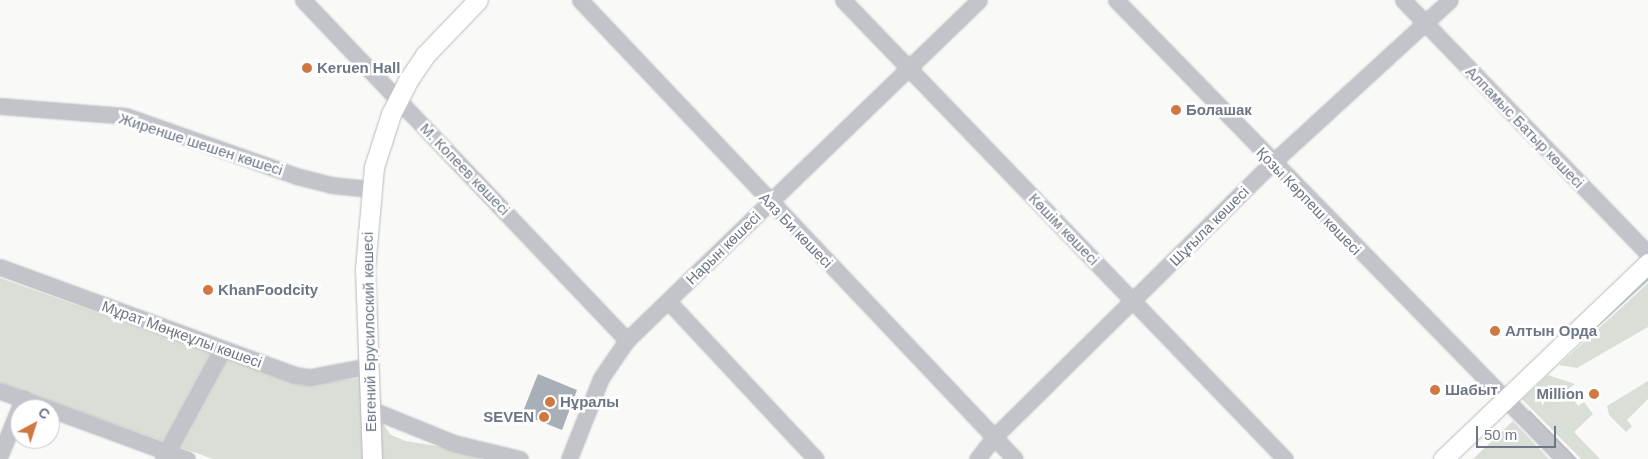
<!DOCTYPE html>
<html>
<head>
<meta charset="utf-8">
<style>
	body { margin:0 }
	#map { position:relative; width:1648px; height:459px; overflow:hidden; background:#f9faf8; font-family:Helvetica,sans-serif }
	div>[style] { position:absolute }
	.green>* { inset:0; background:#d9ded7 }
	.stream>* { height:3px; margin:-1.5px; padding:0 1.5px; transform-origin:1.5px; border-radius:1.5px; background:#bcc3c9 }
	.building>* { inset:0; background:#a9afb6 }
	.roads { filter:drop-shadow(0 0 1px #b8babf) drop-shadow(0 0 1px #b8babf) }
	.minor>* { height:15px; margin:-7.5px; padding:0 7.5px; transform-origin:7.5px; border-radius:7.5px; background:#c2c4c9 }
	.major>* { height:19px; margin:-9.5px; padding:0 9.5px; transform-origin:9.5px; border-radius:9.5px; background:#fff }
	.dots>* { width:14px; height:14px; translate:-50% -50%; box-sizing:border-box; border:2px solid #fff; border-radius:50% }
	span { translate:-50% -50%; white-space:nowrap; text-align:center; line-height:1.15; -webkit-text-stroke:5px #fff; paint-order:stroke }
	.poi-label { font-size:15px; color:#6c7685; font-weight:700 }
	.left { translate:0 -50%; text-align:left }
	.right { translate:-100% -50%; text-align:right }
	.street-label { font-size:15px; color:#6c7685 }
	.north { position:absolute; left:10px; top:399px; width:50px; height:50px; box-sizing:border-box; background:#fff; border:1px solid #c4c8ce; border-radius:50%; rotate:40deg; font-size:14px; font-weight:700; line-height:20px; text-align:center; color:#6c7685 }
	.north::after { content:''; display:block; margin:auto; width:18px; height:22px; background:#d17841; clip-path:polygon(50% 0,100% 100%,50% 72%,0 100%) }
	.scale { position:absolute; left:1476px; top:426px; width:80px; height:22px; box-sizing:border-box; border:2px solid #6c7685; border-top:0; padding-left:6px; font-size:15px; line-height:18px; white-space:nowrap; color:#6c7685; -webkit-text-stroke:4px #fff; paint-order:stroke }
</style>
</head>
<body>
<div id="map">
	<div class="green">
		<div style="clip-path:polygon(0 278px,301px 385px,362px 378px,364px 459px,213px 459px,0 383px)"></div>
		<div style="clip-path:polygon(1648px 283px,1648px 327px,1577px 368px,1559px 365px)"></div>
		<div style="clip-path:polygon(1548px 375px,1575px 384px,1568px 389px,1578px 406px,1584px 402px,1593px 414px,1574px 432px,1600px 459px,1581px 459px,1522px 399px)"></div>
		<div style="clip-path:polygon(1648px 381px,1648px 399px,1627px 420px,1632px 426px,1626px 432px,1609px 415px,1607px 406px)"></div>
		<div style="clip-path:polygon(379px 418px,391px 435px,406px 441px,455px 449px,482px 459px,380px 459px)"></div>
		<div style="clip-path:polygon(1513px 421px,1549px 459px,1473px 459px)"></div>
	</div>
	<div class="stream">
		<div style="left:1591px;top:330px;width:77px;rotate:-42.4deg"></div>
		<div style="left:1529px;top:412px;width:66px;rotate:45.6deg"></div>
	</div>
	<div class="building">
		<div style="clip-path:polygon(538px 374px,577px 390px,562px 430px,522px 414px)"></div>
	</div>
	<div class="roads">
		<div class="minor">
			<div style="left:303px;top:0;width:470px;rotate:46.4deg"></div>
			<div style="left:580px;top:0;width:632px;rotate:46.54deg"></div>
			<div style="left:843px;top:0;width:637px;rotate:46.08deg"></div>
			<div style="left:1116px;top:0;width:641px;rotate:45.69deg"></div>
			<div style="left:1403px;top:0;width:353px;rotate:46deg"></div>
			<div style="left:0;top:106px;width:126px;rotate:4.5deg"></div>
			<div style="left:126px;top:116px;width:180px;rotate:19.4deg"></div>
			<div style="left:296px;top:176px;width:36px;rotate:14deg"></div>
			<div style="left:331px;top:185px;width:39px;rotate:6deg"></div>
			<div style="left:0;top:267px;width:314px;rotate:20.1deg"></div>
			<div style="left:295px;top:375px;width:15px;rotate:8deg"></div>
			<div style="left:310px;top:377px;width:59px;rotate:-10.7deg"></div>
			<div style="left:668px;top:301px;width:216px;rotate:46.9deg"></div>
			<div style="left:0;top:391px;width:53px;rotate:19.8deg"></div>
			<div style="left:50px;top:409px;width:146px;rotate:20.1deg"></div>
			<div style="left:370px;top:409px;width:91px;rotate:22deg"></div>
			<div style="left:454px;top:443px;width:68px;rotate:13.6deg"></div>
			<div style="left:0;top:455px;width:61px;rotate:-67.7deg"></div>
			<div style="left:163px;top:459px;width:124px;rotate:-61.6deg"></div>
			<div style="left:569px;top:459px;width:87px;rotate:-68.4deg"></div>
			<div style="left:601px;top:378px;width:46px;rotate:-55.6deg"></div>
			<div style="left:627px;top:340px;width:489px;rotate:-44deg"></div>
			<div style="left:977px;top:459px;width:28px;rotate:-52deg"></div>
			<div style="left:994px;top:437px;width:390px;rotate:-44.6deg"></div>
			<div style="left:1272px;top:163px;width:241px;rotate:-42.5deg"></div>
		</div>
		<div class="major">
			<div style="left:372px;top:459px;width:190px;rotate:-92.1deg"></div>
			<div style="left:365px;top:269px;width:102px;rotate:-85deg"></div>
			<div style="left:374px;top:167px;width:56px;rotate:-72.2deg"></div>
			<div style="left:391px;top:114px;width:36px;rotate:-63deg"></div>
			<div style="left:407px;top:82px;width:32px;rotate:-56deg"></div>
			<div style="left:425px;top:55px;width:76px;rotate:-46.1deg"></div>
			<div style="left:1443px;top:459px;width:284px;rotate:-43.7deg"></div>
		</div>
	</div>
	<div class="dots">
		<div style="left:307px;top:68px;background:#d17841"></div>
		<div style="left:1176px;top:110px;background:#d17841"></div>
		<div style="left:208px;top:290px;background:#d17841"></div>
		<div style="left:1495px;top:331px;background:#d17841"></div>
		<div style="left:1435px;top:390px;background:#d17841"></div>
		<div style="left:1594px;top:394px;background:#d17841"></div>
		<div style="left:550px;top:402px;background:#d17841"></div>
		<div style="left:544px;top:417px;background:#d17841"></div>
	</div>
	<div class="poi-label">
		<span class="left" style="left:317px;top:68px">Keruen Hall</span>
		<span class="left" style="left:1186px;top:110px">Болашак</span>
		<span class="left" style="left:218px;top:290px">KhanFoodcity</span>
		<span class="left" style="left:1505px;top:331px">Алтын Орда</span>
		<span class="left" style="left:1445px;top:390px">Шабыт</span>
		<span class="right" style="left:1584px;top:394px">Million</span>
		<span class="left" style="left:560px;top:402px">Нұралы</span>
		<span class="right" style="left:534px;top:417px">SEVEN</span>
	</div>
	<div class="street-label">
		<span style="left:1525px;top:127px;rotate:46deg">Алпамыс Батыр көшесі</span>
		<span style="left:201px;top:144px;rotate:18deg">Жиренше шешен көшесі</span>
		<span style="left:465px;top:169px;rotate:46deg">М. Копеев көшесі</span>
		<span style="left:1309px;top:201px;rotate:46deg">Қозы Көрпеш көшесі</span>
		<span style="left:1209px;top:226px;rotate:-45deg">Шұғыла көшесі</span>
		<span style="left:1064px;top:229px;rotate:46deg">Көшім көшесі</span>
		<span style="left:796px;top:230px;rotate:46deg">Аяз Би көшесі</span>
		<span style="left:723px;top:248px;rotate:-44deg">Нарын көшесі</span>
		<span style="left:369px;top:332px;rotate:-91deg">Евгений Брусилоский көшесі</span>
		<span style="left:182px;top:334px;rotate:20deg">Мұрат Мөңкеұлы көшесі</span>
	</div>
	<div class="north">С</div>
	<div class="scale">50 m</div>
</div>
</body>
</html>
